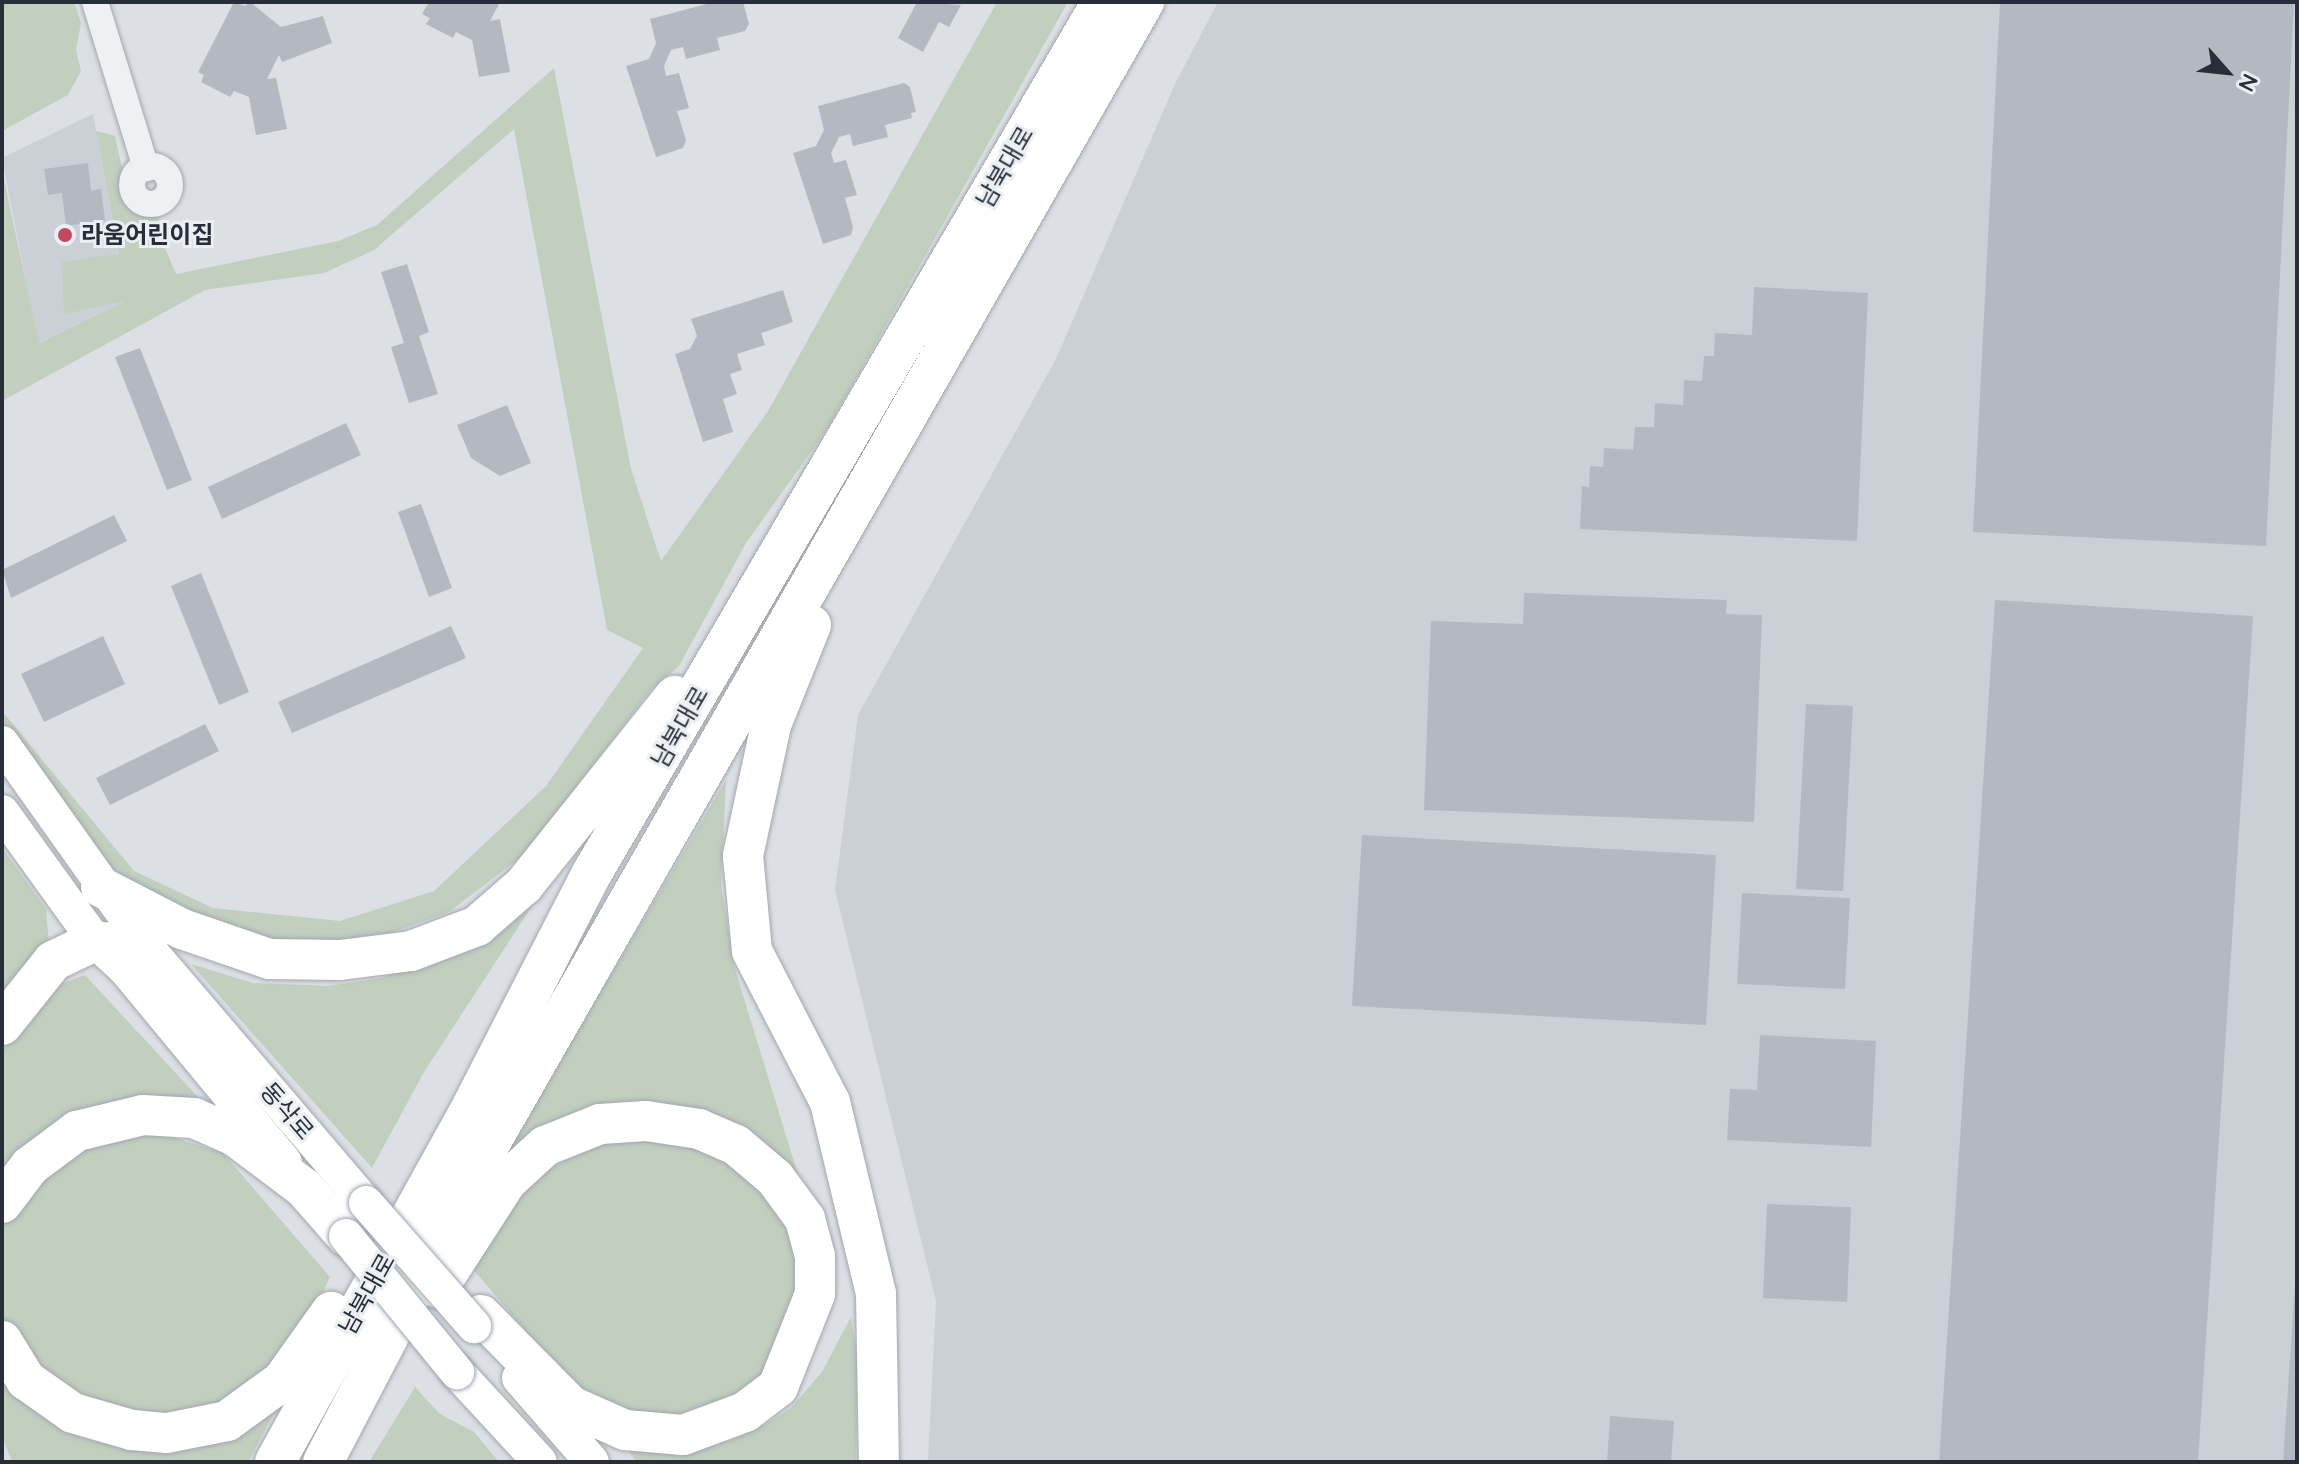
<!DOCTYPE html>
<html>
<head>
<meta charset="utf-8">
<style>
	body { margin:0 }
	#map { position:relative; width:2299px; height:1464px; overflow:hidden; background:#dce0e5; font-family:Quicksand,"Noto Sans KR",sans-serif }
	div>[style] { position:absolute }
	.built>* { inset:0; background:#cbcfd6 }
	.green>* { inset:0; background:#c2cebe }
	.building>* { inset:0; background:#b4b9c1 }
	.roads { filter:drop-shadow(0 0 2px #a2a7ae) drop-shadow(0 0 2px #a2a7ae) }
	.minor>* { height:26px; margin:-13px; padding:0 13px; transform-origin:13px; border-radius:13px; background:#eff0f4 }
	.minor>.ring { margin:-13px; padding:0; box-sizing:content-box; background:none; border:26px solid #eff0f4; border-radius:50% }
	.major>* { height:34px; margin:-17px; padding:0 17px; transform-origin:17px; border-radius:17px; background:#fff }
	.highway>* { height:40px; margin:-20px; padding:0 20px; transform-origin:20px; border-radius:20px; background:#fff }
	.bridges { filter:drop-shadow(0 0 2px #9da5b0) drop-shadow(0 0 2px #9da5b0) }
	.major-bridge>* { height:34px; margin:-17px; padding:0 17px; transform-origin:17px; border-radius:17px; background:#fff }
	.dots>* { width:22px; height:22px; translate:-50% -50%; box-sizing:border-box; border:4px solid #ebeff3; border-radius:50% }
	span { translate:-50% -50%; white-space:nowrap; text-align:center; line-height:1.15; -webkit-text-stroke:6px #ebeff3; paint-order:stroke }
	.street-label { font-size:24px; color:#272e3a }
	.poi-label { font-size:24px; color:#272e3a; font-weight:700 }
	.left { translate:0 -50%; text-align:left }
	.frame { position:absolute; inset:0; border:4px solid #272e3a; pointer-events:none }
	.north { position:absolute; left:2187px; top:32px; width:80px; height:80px; -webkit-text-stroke:6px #ebeff3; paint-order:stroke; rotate:117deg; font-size:22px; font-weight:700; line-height:32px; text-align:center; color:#272e3a }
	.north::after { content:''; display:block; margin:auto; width:28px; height:36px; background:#272e3a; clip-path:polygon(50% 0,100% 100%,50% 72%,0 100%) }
</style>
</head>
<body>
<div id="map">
	<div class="built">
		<div style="clip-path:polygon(1218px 2px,2297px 2px,2297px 1462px,928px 1462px,936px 1301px,835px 890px,858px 715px,1056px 359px,1175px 84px)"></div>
		<div style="clip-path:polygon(93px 114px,127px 300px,38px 343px,2px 158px)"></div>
	</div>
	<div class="green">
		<div style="clip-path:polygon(2px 2px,74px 2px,81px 23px,76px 50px,81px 71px,68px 95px,2px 131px)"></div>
		<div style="clip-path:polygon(997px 2px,1068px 2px,828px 428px,746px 543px,679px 666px,650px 691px,525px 854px,449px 912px,349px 948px,240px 937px,109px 872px,2px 731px,2px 711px,134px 871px,213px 908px,340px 921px,434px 891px,546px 786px,643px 648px,607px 630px,514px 129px,374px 250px,324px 273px,205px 290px,2px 401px,2px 170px,39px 343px,127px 300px,64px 314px,62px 262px,119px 254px,96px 131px,115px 136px,128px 196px,154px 209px,170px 204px,155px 224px,176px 274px,338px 241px,377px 225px,554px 68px,631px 469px,661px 561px,768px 411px)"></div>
		<div style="clip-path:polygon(726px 780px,721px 885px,734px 966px,799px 1178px,697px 1112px,665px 1103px,617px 1103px,533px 1132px,508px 1149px)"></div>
		<div style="clip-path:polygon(2px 848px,46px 909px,49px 944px,2px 1002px)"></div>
		<div style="clip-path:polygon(549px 880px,424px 1072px,372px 1168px,191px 964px,253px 983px,328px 986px,381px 978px,431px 959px)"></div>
		<div style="clip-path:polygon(85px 975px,222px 1123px,164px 1108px,2px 1174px,2px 1047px,40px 992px)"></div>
		<div style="clip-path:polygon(153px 1131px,223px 1153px,330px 1277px,302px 1339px,241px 1394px,199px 1411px,151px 1418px,95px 1411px,14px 1346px,2px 1320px,2px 1230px,5px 1218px,74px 1146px)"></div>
		<div style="clip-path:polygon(694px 1138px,769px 1189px,802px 1259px,787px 1352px,738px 1405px,643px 1423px,577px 1391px,472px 1268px,530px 1179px,604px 1139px)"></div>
		<div style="clip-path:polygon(851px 1317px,857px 1355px,856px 1462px,637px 1462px,615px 1434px,681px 1448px,729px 1441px,766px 1424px,791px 1408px,822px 1372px)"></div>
		<div style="clip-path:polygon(2px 1367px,74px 1428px,283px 1396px,248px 1462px,12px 1462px,2px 1436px)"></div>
		<div style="clip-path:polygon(415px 1387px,440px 1414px,474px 1432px,499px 1462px,369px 1462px)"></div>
	</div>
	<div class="building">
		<div style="clip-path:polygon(234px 2px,245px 6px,250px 2px,281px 27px,323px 16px,332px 43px,282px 62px,279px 55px,267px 79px,276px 78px,287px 129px,256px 135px,249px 97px,234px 91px,230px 97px,201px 82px,204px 75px,198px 72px)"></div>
		<div style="clip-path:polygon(429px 2px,500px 2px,490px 21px,500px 19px,510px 72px,479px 77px,472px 40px,456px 32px,453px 38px,426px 24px,430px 18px,422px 14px)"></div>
		<div style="clip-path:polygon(714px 2px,743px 2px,749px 24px,745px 31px,717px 38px,720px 50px,686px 59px,683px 47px,671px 50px,664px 66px,666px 76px,679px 73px,689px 108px,677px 111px,686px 140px,683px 148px,656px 157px,626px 66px,649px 59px,656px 43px,650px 19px)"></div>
		<div style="clip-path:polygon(917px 2px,961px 5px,949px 27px,939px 22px,923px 52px,898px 38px)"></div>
		<div style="clip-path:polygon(2000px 2px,2294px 2px,2266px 546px,1973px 532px)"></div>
		<div style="clip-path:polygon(904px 83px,910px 87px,916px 112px,911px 113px,912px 118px,885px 125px,888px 137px,853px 146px,850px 134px,839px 137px,831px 153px,834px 163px,846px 160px,857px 195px,845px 198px,853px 227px,851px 235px,823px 244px,793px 153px,816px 146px,824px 130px,818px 106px)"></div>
		<div style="clip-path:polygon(88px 163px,91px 191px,101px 189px,105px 220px,66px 226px,62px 193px,48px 195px,44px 169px)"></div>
		<div style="clip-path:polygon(407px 264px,429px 332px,419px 336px,438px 394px,409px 403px,391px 347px,404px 343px,381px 272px)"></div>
		<div style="clip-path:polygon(1754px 287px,1868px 293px,1857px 541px,1580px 529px,1582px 486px,1589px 487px,1590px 466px,1603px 467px,1604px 448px,1633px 450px,1635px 427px,1654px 427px,1655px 403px,1683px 405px,1684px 380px,1702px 381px,1704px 356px,1714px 356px,1715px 333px,1752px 335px)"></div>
		<div style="clip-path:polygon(783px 290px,793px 322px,761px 333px,765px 345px,737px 354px,742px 370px,730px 374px,737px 394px,723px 399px,733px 432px,703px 442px,675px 354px,690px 349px,697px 336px,691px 319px)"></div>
		<div style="clip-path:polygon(140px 348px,192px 480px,167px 490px,115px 357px)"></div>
		<div style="clip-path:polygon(507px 405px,531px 463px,500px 476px,471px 458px,457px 425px)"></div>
		<div style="clip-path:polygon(346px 423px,361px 455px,222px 519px,208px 487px)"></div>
		<div style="clip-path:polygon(421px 504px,452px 588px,429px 597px,398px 512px)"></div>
		<div style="clip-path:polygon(114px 515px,127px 541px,11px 598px,2px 570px)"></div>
		<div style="clip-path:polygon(201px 573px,249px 692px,219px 705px,171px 586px)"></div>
		<div style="clip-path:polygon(1524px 593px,1727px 600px,1726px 614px,1762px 615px,1754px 822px,1424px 810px,1431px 621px,1523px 624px)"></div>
		<div style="clip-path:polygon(1995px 600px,2253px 616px,2198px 1462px,1939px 1462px)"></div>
		<div style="clip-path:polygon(451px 626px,466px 658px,292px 733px,278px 702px)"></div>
		<div style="clip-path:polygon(103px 636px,125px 684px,44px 722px,21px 674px)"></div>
		<div style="clip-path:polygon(1806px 704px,1853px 706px,1843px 891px,1796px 889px)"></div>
		<div style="clip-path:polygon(205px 724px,219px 751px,110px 805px,96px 778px)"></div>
		<div style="clip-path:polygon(1362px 835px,1716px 855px,1706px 1025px,1352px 1006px)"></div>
		<div style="clip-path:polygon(1742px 893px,1850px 898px,1845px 989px,1737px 984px)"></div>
		<div style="clip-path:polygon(1760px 1035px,1876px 1041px,1871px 1147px,1727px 1140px,1730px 1089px,1757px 1090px)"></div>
		<div style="clip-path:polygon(1767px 1204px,1851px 1207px,1847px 1302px,1763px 1298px)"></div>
		<div style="clip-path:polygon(2295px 1285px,2297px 1462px,2283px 1462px)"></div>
		<div style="clip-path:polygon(1610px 1416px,1674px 1421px,1671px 1462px,1607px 1462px)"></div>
	</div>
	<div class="roads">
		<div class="minor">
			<div style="left:95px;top:2px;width:174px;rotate:72.9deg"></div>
			<div class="ring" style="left:132px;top:166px;width:12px;height:12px"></div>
		</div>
		<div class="major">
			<div style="left:2px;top:743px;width:250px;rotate:54.6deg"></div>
			<div style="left:147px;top:947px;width:337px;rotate:49.5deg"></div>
			<div style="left:2px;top:812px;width:159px;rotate:54.2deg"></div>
			<div style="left:95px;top:941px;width:42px;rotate:43.1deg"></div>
			<div style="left:126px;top:970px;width:249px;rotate:50.4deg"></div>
			<div style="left:457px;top:1372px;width:122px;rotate:47.3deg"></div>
			<div style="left:519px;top:1378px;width:111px;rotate:49deg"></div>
		</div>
		<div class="highway">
			<div style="left:811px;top:625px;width:108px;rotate:111.8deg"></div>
			<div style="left:771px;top:725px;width:134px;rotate:102.1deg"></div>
			<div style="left:743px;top:856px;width:95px;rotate:84.6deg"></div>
			<div style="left:752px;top:951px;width:170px;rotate:62.7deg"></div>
			<div style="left:830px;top:1102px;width:197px;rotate:76.5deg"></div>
			<div style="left:876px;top:1294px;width:168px;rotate:89deg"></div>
			<div style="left:101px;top:887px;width:91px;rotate:27.4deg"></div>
			<div style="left:182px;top:929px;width:92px;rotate:19deg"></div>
			<div style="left:269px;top:959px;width:71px;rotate:0.8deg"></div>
			<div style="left:340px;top:960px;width:72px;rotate:-7.2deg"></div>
			<div style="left:411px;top:951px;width:71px;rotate:-20.7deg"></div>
			<div style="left:477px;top:926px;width:62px;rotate:-41.1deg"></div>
			<div style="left:524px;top:885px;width:242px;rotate:-51.4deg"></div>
			<div style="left:2px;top:1025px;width:82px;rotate:-51.4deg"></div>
			<div style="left:53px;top:961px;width:47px;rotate:-25.5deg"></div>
			<div style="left:95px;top:941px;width:52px;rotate:6.6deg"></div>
			<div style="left:2px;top:1203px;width:46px;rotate:-52.9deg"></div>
			<div style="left:30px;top:1166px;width:59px;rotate:-36.7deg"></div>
			<div style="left:77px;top:1131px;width:68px;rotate:-13.6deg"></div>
			<div style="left:143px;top:1115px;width:51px;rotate:3.4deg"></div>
			<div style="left:194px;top:1118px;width:45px;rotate:23.7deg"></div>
			<div style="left:235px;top:1136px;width:86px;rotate:37deg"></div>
			<div style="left:304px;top:1188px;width:64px;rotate:48.8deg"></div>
			<div style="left:438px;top:1288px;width:127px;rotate:-57.2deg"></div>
			<div style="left:507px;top:1181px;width:52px;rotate:-42.6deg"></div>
			<div style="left:545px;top:1146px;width:59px;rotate:-21.8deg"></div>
			<div style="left:600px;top:1124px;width:46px;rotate:-3.7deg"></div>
			<div style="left:646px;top:1121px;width:54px;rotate:8.6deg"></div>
			<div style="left:699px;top:1129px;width:40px;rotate:23.4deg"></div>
			<div style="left:736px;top:1145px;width:51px;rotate:40.2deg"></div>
			<div style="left:775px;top:1178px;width:51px;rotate:53.8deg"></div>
			<div style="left:805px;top:1219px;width:38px;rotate:75deg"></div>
			<div style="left:815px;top:1256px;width:38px;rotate:90deg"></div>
			<div style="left:815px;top:1294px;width:100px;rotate:111.7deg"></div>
			<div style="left:778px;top:1387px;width:41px;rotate:142.9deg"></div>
			<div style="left:745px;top:1412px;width:66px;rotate:159.6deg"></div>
			<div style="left:683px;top:1435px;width:58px;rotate:-175.1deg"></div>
			<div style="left:625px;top:1430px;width:59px;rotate:-156deg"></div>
			<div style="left:571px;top:1406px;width:128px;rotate:-134.7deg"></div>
			<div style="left:2px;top:1341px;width:46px;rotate:58.4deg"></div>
			<div style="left:26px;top:1380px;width:57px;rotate:35.1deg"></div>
			<div style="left:73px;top:1413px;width:61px;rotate:16.1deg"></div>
			<div style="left:132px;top:1430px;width:35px;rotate:5deg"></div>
			<div style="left:167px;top:1433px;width:61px;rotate:-11.3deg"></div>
			<div style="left:227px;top:1421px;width:68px;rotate:-36deg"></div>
			<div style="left:282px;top:1381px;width:85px;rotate:-54.6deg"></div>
			<div style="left:275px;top:1462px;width:396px;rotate:-61deg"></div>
			<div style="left:467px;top:1116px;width:273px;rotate:-62.8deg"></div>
			<div style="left:592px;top:873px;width:1009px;rotate:-59.65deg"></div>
			<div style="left:323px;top:1462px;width:356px;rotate:-62.4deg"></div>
			<div style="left:488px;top:1147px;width:1320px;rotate:-60.19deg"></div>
		</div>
	</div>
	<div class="bridges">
		<div class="major-bridge">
			<div style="left:366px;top:1203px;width:164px;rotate:48.7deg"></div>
			<div style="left:346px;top:1236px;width:176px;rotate:50.8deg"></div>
		</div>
	</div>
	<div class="dots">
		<div style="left:65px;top:235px;background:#c14a5e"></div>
	</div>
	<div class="street-label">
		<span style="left:1005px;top:167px;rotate:-60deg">남북대로</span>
		<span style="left:680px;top:727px;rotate:-60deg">남북대로</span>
		<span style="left:287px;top:1111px;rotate:49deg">동삭로</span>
		<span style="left:367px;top:1294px;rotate:-61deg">남북대로</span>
	</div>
	<div class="poi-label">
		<span class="left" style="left:81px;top:235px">라움어린이집</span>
	</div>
	<div class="frame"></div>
	<div class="north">N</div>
</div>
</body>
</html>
